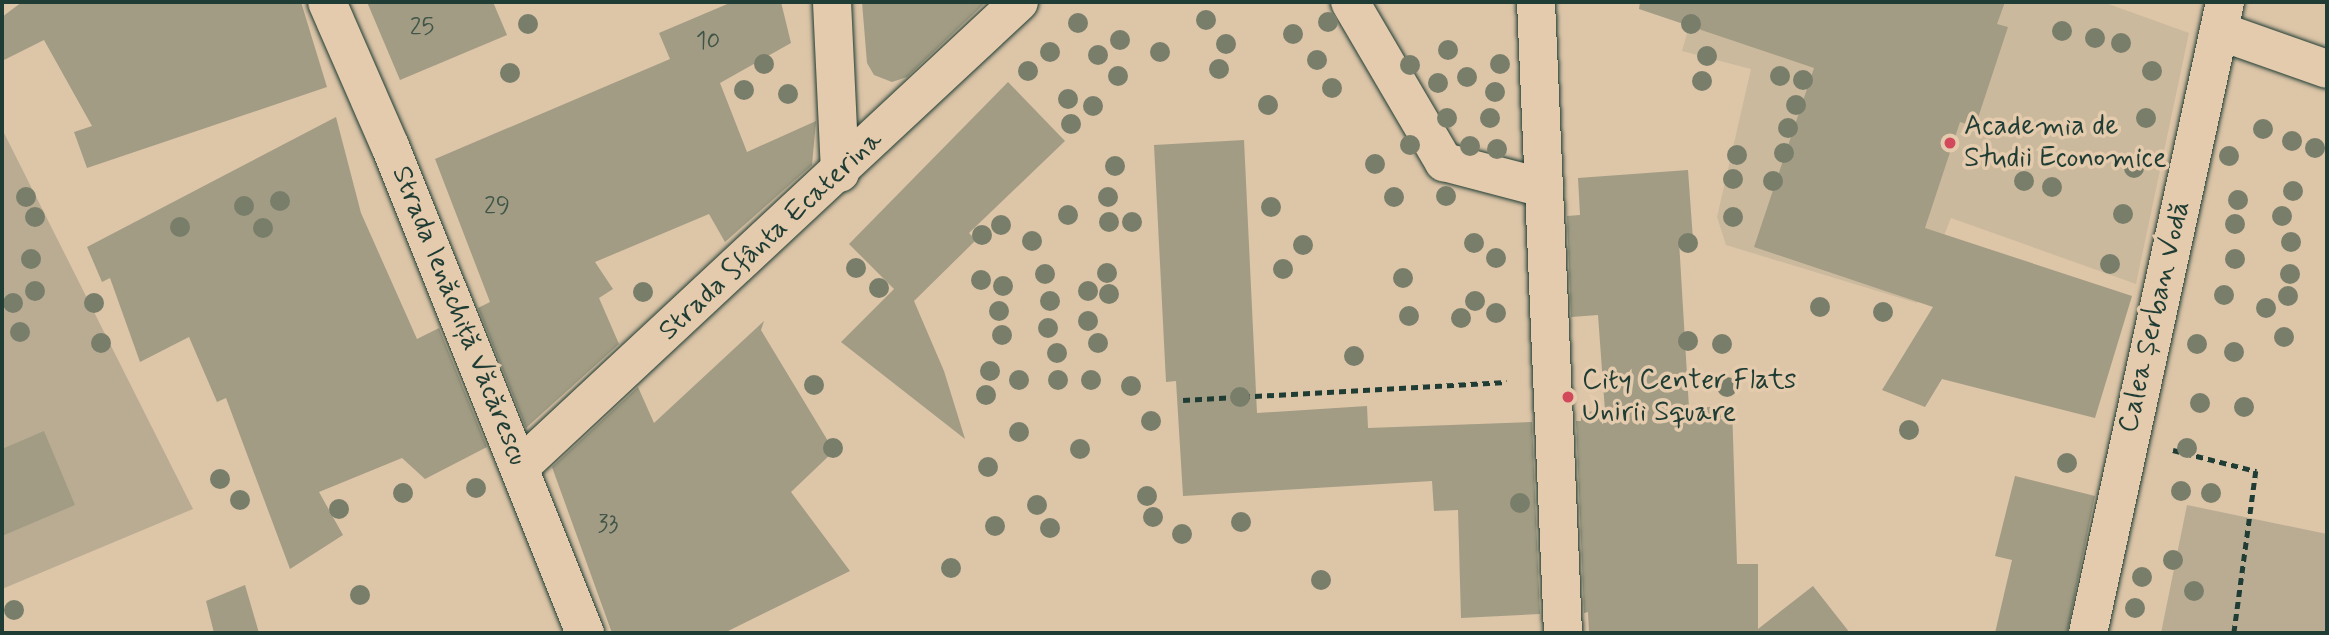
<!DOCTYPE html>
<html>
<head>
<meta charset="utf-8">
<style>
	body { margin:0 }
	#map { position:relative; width:2329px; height:635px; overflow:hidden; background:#ddc5a8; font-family:Mynerve,sans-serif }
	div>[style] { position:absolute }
	.built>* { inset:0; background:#cbb99d }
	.green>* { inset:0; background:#baac93 }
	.building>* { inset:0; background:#a29c84 }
	.path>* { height:4.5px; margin-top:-2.25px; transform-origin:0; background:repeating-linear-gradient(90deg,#1f3d34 0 7px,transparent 0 12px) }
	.roads { filter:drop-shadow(0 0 2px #1f3d34) drop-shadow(0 0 2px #1f3d34) }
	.minor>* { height:38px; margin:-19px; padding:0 19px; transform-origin:19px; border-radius:19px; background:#e5cbad }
	.tertiary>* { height:38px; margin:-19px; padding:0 19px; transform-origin:19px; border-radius:19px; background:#e5cbad }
	.trees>* { width:20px; height:20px; margin:-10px; border-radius:50%; background:#797e6b }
	.dots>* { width:19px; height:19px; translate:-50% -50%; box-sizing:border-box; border:4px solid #e5cbad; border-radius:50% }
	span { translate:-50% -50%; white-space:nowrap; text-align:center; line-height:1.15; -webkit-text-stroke:7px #e5cbad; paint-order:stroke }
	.number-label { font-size:24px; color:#405548 }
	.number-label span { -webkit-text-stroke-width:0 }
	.poi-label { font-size:28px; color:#1f3d34 }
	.left { translate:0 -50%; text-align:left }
	.street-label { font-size:28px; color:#1f3d34 }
	.frame { position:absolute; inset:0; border:4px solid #1f3d34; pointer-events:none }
</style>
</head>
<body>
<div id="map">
	<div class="built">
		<div style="clip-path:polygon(1696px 2px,2103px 2px,2189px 33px,2136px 284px,1951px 218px,1917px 303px,1726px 245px,1717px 217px,1751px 69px,1682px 51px)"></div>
	</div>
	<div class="green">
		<div style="clip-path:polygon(2px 129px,193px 509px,2px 589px)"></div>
		<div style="clip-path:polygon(2187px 505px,2327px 534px,2327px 633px,2161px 633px)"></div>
	</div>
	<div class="building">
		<div style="clip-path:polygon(22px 2px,301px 2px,327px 87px,87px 168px,74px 132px,92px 126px,44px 40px,2px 61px,2px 17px)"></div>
		<div style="clip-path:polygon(367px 2px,493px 2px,507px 35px,400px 80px)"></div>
		<div style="clip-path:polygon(732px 2px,781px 2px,791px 43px,720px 83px,747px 152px,816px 121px,812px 165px,725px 242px,709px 214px,595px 262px,613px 289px,599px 298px,619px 344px,526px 428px,478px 308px,490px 302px,435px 159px,670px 59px,659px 33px)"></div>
		<div style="clip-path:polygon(862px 2px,986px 2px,907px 77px,892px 82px,874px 75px,867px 63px)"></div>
		<div style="clip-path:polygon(1640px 2px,2005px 2px,1997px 24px,2008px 27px,1975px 127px,1960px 122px,1925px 228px,2132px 296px,2095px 418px,1942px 379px,1925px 407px,1882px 390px,1933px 307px,1754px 247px,1814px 68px,1639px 9px)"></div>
		<div style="clip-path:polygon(1008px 82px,1065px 141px,969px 233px,976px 240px,914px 301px,944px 371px,965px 439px,841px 342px,894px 289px,849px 244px)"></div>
		<div style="clip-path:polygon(336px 117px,361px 213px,417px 339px,439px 328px,487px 447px,425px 479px,402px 458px,319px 492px,343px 535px,290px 569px,226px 398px,217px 402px,189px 337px,140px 362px,110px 278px,102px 282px,87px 247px)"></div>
		<div style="clip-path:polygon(1244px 140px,1257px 413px,1367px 406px,1368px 428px,1532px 422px,1540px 614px,1461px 618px,1458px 510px,1434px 511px,1432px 481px,1183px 496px,1176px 381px,1166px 382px,1154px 145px)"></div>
		<div style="clip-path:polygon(1688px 170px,1693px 240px,1679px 241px,1689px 408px,1732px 406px,1737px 564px,1758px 564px,1758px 629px,1813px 586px,1850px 633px,1589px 633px,1588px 612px,1584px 613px,1576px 421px,1581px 421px,1581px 412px,1605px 411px,1598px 315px,1571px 317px,1567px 216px,1580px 215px,1578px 178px)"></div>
		<div style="clip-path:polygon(764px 321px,761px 330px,834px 451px,791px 492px,850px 571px,724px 633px,612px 633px,552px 467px,638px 387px,654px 423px)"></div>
		<div style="clip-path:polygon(44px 431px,75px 505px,2px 536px,2px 449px)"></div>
		<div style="clip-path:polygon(2015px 476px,2095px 496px,2067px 633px,1995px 633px,2012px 560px,1995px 556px)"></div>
		<div style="clip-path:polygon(245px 585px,259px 633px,214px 633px,206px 601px)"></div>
	</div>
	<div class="path">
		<div style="left:1183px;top:400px;width:324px;rotate:-3.2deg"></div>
		<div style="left:2173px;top:450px;width:86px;rotate:14.2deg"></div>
		<div style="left:2256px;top:471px;width:163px;rotate:97.7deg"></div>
	</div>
	<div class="roads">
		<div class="minor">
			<div style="left:327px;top:2px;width:157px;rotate:66.4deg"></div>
			<div style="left:390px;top:146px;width:525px;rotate:68.18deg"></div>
			<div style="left:832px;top:2px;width:171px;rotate:87.3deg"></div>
			<div style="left:1350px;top:2px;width:186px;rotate:59.6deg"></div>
			<div style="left:1444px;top:162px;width:103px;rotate:14.6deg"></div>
			<div style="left:1536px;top:2px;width:632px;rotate:87.55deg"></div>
			<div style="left:2219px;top:31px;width:114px;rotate:19.4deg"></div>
			<div style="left:520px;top:467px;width:682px;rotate:-42.98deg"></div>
		</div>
		<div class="tertiary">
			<div style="left:2088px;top:633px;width:646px;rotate:-77.75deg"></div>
		</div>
	</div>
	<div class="trees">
		<div style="left:1206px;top:20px"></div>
		<div style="left:1328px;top:22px"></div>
		<div style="left:1078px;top:23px"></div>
		<div style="left:528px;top:24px"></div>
		<div style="left:1691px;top:24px"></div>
		<div style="left:2062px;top:31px"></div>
		<div style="left:1293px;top:34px"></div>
		<div style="left:2095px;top:38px"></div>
		<div style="left:1120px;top:40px"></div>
		<div style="left:2121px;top:43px"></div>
		<div style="left:1226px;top:44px"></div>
		<div style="left:1448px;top:50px"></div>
		<div style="left:1050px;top:52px"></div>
		<div style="left:1160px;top:52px"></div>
		<div style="left:1098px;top:55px"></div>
		<div style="left:1707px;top:56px"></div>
		<div style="left:1317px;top:60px"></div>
		<div style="left:764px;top:64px"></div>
		<div style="left:1500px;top:64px"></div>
		<div style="left:1410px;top:65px"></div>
		<div style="left:1219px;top:69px"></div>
		<div style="left:1028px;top:71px"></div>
		<div style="left:2152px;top:71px"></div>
		<div style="left:510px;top:73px"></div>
		<div style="left:1118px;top:76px"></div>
		<div style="left:1780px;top:76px"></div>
		<div style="left:1467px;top:77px"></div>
		<div style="left:1803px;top:80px"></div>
		<div style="left:1702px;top:81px"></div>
		<div style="left:1438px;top:83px"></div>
		<div style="left:1332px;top:88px"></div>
		<div style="left:744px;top:90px"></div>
		<div style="left:1495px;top:92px"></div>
		<div style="left:788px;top:94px"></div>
		<div style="left:1068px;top:99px"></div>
		<div style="left:1268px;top:105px"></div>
		<div style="left:1796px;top:105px"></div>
		<div style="left:1093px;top:106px"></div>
		<div style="left:1447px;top:118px"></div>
		<div style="left:1490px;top:118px"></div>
		<div style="left:2146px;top:118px"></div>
		<div style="left:1071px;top:124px"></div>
		<div style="left:1788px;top:128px"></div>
		<div style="left:2263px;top:129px"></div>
		<div style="left:2292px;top:141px"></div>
		<div style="left:1410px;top:145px"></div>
		<div style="left:1470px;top:146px"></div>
		<div style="left:2315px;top:148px"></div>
		<div style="left:1497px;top:149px"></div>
		<div style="left:1784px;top:153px"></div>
		<div style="left:1737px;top:155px"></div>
		<div style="left:2229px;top:156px"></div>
		<div style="left:1375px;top:164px"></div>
		<div style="left:1115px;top:166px"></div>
		<div style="left:2134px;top:168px"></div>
		<div style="left:1733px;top:179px"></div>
		<div style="left:1773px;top:181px"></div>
		<div style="left:2024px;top:181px"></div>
		<div style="left:2052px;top:187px"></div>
		<div style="left:2293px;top:191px"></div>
		<div style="left:1446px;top:196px"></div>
		<div style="left:26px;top:197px"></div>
		<div style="left:1108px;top:197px"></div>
		<div style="left:1394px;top:197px"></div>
		<div style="left:2238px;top:200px"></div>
		<div style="left:280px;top:201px"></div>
		<div style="left:244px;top:206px"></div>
		<div style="left:1271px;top:207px"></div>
		<div style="left:2123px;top:214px"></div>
		<div style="left:1068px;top:215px"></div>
		<div style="left:2282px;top:216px"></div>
		<div style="left:35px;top:217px"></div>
		<div style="left:1733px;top:217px"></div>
		<div style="left:1109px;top:222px"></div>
		<div style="left:1132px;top:222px"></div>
		<div style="left:2235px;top:224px"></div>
		<div style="left:1001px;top:225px"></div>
		<div style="left:180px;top:227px"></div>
		<div style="left:263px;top:228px"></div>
		<div style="left:982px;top:235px"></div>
		<div style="left:1032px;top:241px"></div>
		<div style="left:2291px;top:242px"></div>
		<div style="left:1474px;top:243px"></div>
		<div style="left:1688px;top:243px"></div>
		<div style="left:1303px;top:245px"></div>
		<div style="left:1496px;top:258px"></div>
		<div style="left:31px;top:259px"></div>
		<div style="left:2235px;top:259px"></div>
		<div style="left:2110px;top:264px"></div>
		<div style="left:856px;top:268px"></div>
		<div style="left:1283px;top:269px"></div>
		<div style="left:1107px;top:273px"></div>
		<div style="left:1045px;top:274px"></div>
		<div style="left:2290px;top:274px"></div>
		<div style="left:1403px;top:278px"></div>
		<div style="left:981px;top:280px"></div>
		<div style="left:1003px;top:286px"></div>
		<div style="left:879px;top:288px"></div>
		<div style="left:35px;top:291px"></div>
		<div style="left:1088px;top:291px"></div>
		<div style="left:643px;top:292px"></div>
		<div style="left:1109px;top:294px"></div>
		<div style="left:2224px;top:295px"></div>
		<div style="left:2288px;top:296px"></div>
		<div style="left:1050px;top:301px"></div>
		<div style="left:1475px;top:301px"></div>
		<div style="left:13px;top:303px"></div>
		<div style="left:94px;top:303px"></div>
		<div style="left:1820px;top:307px"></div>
		<div style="left:2266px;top:308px"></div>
		<div style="left:999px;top:311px"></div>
		<div style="left:1883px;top:312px"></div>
		<div style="left:1496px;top:313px"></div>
		<div style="left:1409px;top:316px"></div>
		<div style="left:1461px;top:318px"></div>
		<div style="left:1088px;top:321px"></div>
		<div style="left:1048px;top:328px"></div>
		<div style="left:20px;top:332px"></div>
		<div style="left:1002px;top:335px"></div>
		<div style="left:2284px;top:337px"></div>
		<div style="left:1688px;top:341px"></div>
		<div style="left:101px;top:343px"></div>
		<div style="left:1098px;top:343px"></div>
		<div style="left:1722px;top:344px"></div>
		<div style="left:2197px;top:344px"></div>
		<div style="left:2234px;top:352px"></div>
		<div style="left:1057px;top:353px"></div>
		<div style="left:1354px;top:356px"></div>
		<div style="left:990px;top:371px"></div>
		<div style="left:1019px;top:380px"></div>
		<div style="left:1058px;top:380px"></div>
		<div style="left:1091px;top:380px"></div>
		<div style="left:814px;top:385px"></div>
		<div style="left:1131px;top:386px"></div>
		<div style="left:1727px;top:387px"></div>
		<div style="left:986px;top:395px"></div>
		<div style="left:1240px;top:397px"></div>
		<div style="left:2200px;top:403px"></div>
		<div style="left:2244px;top:407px"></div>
		<div style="left:1151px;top:421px"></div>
		<div style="left:1909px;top:430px"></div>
		<div style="left:1019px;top:432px"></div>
		<div style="left:833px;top:448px"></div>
		<div style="left:2187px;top:448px"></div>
		<div style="left:1080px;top:449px"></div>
		<div style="left:2067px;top:463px"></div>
		<div style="left:988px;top:467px"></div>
		<div style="left:220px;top:479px"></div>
		<div style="left:476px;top:488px"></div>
		<div style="left:2181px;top:491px"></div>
		<div style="left:403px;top:493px"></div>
		<div style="left:2211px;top:493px"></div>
		<div style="left:1147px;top:496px"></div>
		<div style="left:240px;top:500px"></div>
		<div style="left:1520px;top:503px"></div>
		<div style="left:1037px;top:505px"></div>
		<div style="left:339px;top:509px"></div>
		<div style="left:1153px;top:517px"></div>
		<div style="left:1241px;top:522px"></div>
		<div style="left:995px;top:526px"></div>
		<div style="left:1050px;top:528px"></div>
		<div style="left:1182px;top:534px"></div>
		<div style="left:2173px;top:560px"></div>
		<div style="left:951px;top:568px"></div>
		<div style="left:2142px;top:577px"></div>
		<div style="left:1321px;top:580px"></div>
		<div style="left:2194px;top:591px"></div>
		<div style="left:360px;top:595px"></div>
		<div style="left:2135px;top:608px"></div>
		<div style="left:14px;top:610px"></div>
	</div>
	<div class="dots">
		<div style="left:1950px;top:143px;background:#d1495b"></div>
		<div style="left:1568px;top:397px;background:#d1495b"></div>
	</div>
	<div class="number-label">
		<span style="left:422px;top:28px">25</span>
		<span style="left:708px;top:42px">10</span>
		<span style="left:497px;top:207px">29</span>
		<span style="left:608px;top:525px">33</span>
	</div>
	<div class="poi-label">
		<span class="left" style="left:1964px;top:143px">Academia de<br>Studii Economice</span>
		<span class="left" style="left:1582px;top:397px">City Center Flats<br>Unirii Square</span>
	</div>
	<div class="street-label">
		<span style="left:771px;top:236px;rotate:-43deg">Strada Sfânta Ecaterina</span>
		<span style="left:459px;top:316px;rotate:68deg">Strada Ienăchiță Văcărescu</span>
		<span style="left:2155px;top:317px;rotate:-77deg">Calea Șerban Vodă</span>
	</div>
	<div class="frame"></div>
</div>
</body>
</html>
